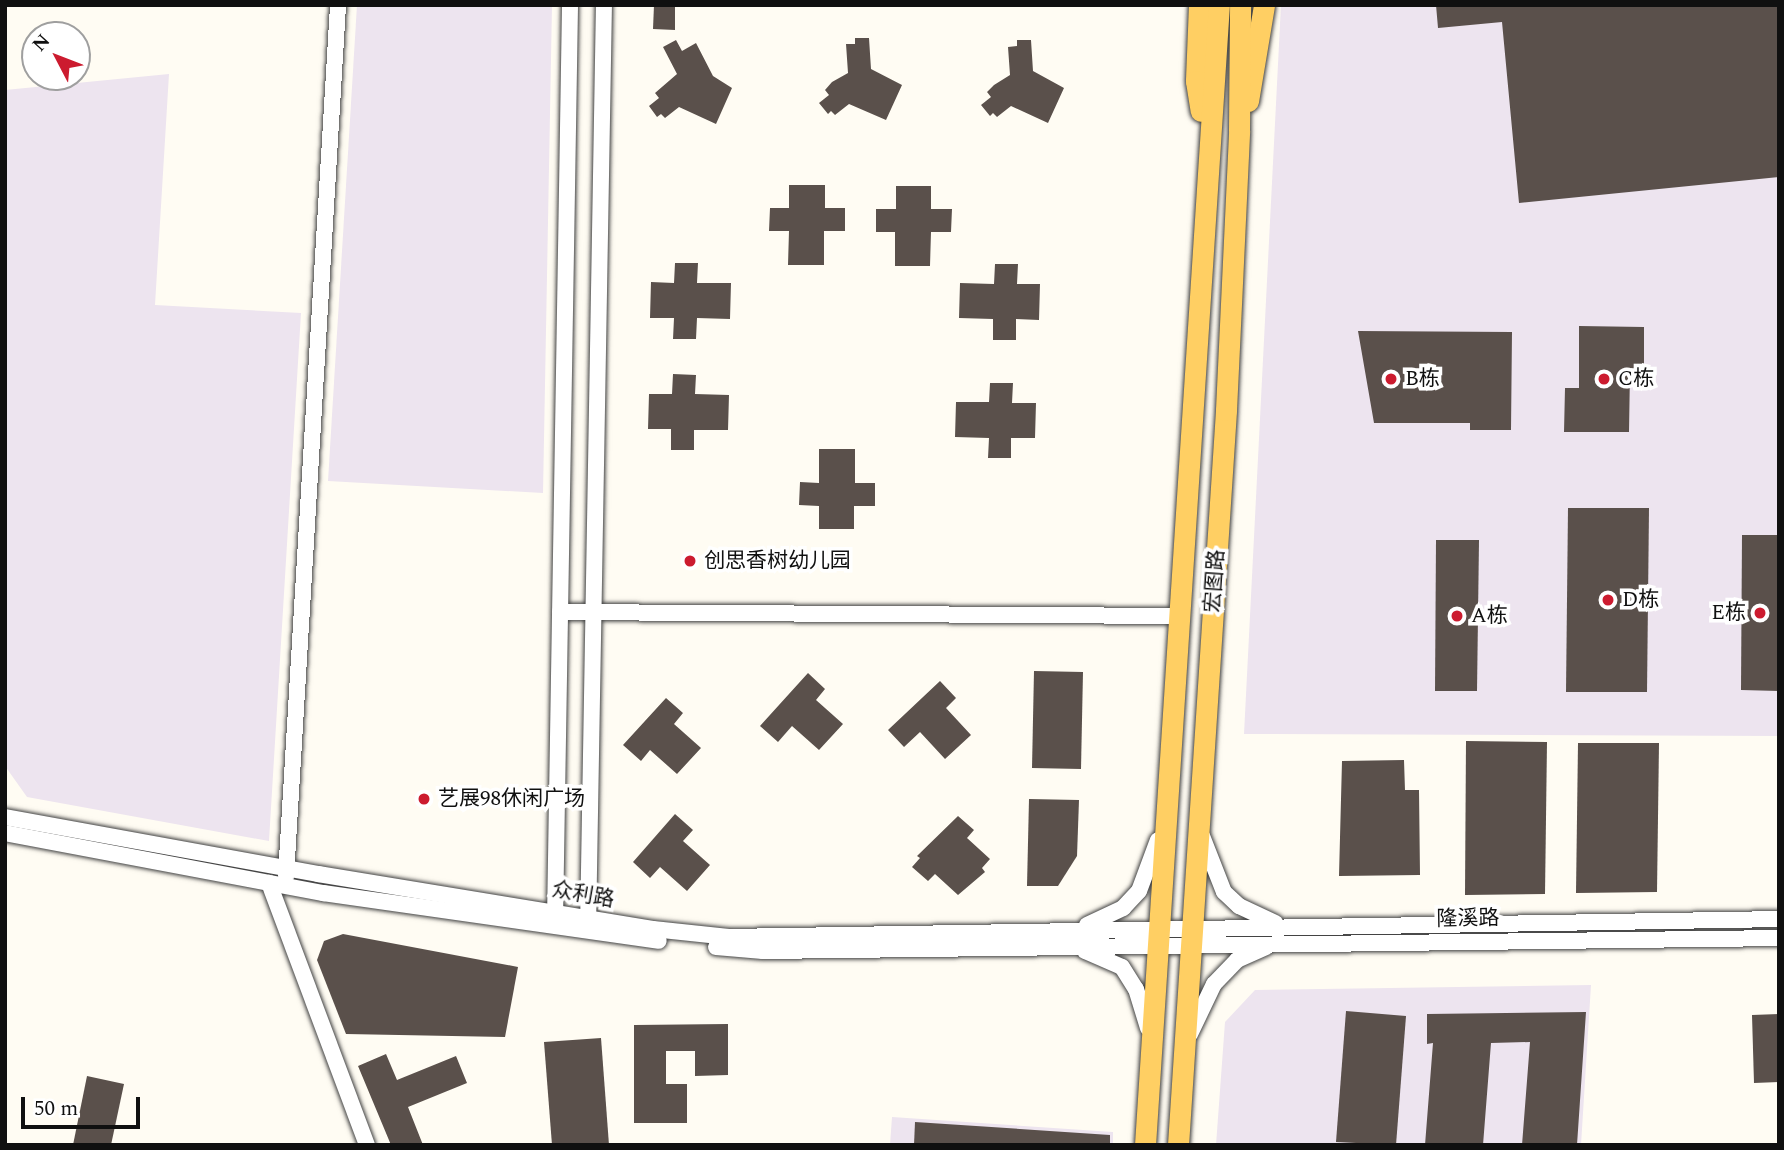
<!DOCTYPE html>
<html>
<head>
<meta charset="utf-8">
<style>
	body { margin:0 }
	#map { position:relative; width:1784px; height:1150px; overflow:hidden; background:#fffcf3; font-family:Spectral,"Noto Sans SC",serif }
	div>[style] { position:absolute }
	.industrial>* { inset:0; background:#ede4ef }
	.building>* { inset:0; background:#5a504b }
	.roads { filter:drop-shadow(0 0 2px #434343) drop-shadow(0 0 2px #434343) }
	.minor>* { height:16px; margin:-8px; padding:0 8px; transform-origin:8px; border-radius:8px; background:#fff }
	.major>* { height:21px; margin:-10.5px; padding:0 10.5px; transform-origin:10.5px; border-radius:10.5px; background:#ffcf63 }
	.dots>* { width:19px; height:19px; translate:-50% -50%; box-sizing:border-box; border:4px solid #fff; border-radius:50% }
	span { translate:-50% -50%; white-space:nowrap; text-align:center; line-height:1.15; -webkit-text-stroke:7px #fff; paint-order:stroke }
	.poi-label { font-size:21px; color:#101010 }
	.left { translate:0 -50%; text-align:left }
	.right { translate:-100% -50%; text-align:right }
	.street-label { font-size:21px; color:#101010 }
	.frame { position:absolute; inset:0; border:7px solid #101010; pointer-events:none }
	.north { position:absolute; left:21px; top:21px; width:70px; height:70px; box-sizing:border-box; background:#fff; border:2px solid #9f9f9f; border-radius:50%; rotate:312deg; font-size:19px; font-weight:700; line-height:28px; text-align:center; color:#101010 }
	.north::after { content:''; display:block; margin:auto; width:24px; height:32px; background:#cc1b2f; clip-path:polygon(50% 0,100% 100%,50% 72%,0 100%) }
	.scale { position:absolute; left:21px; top:1097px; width:119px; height:32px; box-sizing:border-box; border:4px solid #101010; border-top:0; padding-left:9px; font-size:21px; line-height:24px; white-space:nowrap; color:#101010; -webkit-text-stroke:5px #fff; paint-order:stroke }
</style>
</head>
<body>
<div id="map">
	<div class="industrial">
		<div style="clip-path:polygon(357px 5px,552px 5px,543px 493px,328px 481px)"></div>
		<div style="clip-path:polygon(1281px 5px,1779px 5px,1779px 736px,1244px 734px)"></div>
		<div style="clip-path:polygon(169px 74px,155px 305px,301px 313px,269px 841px,27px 797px,5px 766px,5px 90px)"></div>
		<div style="clip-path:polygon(1591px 985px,1581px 1145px,1216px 1145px,1225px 1022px,1255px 990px)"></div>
		<div style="clip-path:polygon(892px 1117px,1113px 1132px,1113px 1145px,890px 1145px)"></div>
	</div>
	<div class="building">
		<div style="clip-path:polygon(654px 5px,675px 5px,675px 30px,653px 29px)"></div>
		<div style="clip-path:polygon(1436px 5px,1779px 5px,1779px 177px,1519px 203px,1502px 22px,1438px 28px)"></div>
		<div style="clip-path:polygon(855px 38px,869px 38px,871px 69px,902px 85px,886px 120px,849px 104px,835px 115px,831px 111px,828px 114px,819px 103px,829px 95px,825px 90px,832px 82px,848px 73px,846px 44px,855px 44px)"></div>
		<div style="clip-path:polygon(676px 40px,682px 51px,696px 43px,713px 76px,732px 88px,716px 124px,679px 107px,665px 118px,661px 114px,657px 117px,649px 106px,659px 98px,655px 93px,677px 74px,663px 47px)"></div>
		<div style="clip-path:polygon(1017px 40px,1031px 40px,1033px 71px,1064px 88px,1048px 123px,1011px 106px,997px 117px,993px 113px,990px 116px,981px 105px,991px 97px,987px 92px,994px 85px,1010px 75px,1008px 47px,1017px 46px)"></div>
		<div style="clip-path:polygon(789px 185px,825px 185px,825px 208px,845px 208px,845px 231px,824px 231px,824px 265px,788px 265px,789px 231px,769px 231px,770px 208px,789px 208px)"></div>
		<div style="clip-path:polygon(896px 186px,931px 186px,931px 209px,952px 209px,951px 232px,931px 232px,930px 266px,895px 266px,895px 232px,876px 232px,876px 209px,896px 209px)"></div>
		<div style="clip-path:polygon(675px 263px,698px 263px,697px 283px,731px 283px,730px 319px,697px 318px,696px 339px,673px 339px,674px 318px,650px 318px,651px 282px,674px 283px)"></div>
		<div style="clip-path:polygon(995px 264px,1018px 264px,1017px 284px,1040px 284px,1039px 320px,1016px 319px,1016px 340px,993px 340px,993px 319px,959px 318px,960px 283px,994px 284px)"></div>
		<div style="clip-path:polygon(1579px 326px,1644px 327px,1644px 371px,1630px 371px,1629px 432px,1564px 432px,1565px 388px,1579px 388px)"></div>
		<div style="clip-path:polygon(1358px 331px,1512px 332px,1511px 430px,1470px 430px,1470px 423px,1374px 423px)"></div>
		<div style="clip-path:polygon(673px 374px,696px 375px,695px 394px,729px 395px,728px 430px,694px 430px,694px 450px,671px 450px,671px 429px,648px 429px,649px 394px,672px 394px)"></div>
		<div style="clip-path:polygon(990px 383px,1013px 383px,1012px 403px,1036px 403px,1035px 438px,1011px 438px,1011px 458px,988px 458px,989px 438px,955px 437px,956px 402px,989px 402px)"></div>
		<div style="clip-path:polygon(819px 449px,855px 449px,855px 483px,875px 483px,875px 506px,854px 506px,854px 529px,819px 529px,819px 506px,799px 505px,800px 482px,819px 483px)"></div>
		<div style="clip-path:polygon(1568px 508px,1649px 508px,1647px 692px,1566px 692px)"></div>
		<div style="clip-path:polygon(1742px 535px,1779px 535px,1779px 691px,1741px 690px)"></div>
		<div style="clip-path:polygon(1436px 540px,1479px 540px,1477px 691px,1435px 691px)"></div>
		<div style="clip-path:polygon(1034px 671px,1083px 672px,1081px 769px,1032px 768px)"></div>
		<div style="clip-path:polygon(808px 673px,825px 689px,816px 700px,843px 724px,819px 750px,792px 726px,778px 742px,760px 726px)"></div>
		<div style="clip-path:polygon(940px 681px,956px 698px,946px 708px,971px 735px,945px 759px,920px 732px,904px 747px,888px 730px)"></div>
		<div style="clip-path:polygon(666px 698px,683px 713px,674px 724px,701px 748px,677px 774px,650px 750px,641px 761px,623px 745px)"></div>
		<div style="clip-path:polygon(1466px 741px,1547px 742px,1545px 894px,1465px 895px)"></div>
		<div style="clip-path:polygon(1578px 743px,1659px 743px,1657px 892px,1576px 893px)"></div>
		<div style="clip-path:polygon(1404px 760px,1405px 790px,1419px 790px,1420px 875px,1339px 876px,1342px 761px)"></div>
		<div style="clip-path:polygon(1029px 799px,1079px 800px,1077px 856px,1058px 886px,1027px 886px)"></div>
		<div style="clip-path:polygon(675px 814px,693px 830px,683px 841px,710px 865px,687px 891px,660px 867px,650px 878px,633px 862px)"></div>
		<div style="clip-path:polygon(958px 816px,974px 830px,967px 838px,990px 859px,982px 868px,985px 872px,958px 895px,935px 874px,928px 881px,912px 867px,920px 858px,917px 856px)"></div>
		<div style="clip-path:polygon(343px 934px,518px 967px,505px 1037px,346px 1034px,317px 960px,324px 941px)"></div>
		<div style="clip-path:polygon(1346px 1011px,1406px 1016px,1396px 1145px,1336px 1142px)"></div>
		<div style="clip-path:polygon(1586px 1012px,1577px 1145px,1522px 1145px,1530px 1042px,1491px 1043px,1483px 1145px,1425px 1145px,1433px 1043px,1427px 1044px,1427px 1014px)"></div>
		<div style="clip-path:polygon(1779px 1014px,1779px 1082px,1754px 1083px,1752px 1015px)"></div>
		<div style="clip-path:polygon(728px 1024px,728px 1075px,695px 1076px,695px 1051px,666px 1051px,666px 1084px,687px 1084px,687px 1123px,634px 1123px,634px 1025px)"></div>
		<div style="clip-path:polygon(601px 1038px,609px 1145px,552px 1145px,544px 1042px)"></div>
		<div style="clip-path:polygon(386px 1054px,397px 1080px,456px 1056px,467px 1083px,408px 1107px,423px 1145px,391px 1145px,358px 1066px)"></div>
		<div style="clip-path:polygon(87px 1076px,124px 1084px,111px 1145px,73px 1145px)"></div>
		<div style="clip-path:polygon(915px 1122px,1110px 1135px,1110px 1145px,914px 1145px)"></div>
	</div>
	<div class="roads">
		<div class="minor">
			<div style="left:560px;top:612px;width:618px;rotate:0.37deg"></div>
			<div style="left:5px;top:817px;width:318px;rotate:10.3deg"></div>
			<div style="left:318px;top:874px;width:339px;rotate:9.3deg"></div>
			<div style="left:653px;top:929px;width:76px;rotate:6deg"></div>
			<div style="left:729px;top:937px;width:1050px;rotate:-0.98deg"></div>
			<div style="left:5px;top:833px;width:324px;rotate:10.7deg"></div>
			<div style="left:323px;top:893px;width:339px;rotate:8.1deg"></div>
			<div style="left:1202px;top:836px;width:60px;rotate:68.6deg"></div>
			<div style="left:1224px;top:892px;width:21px;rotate:43deg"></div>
			<div style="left:1239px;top:906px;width:40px;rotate:25deg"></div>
			<div style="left:286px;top:876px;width:873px;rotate:-86.58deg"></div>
			<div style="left:269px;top:883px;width:280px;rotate:69.5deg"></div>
			<div style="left:555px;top:920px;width:915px;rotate:-89.06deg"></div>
			<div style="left:1087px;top:925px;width:40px;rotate:-25deg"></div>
			<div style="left:1123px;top:908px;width:23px;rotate:-47deg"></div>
			<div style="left:1139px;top:891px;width:54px;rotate:-69.6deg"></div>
			<div style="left:588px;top:928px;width:923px;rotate:-89.01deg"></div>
			<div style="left:716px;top:947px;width:47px;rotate:4.9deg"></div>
			<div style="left:763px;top:951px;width:1016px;rotate:-0.73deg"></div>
			<div style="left:1085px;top:951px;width:40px;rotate:23.4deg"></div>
			<div style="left:1122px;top:967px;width:26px;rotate:58deg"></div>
			<div style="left:1136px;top:989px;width:41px;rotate:72.9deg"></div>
			<div style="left:1190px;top:1034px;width:55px;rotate:-64.4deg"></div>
			<div style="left:1214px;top:984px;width:33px;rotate:-46deg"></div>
			<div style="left:1237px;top:960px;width:32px;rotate:-24deg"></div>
		</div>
		<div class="major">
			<div style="left:1199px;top:5px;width:76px;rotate:92.3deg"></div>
			<div style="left:1196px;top:81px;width:30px;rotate:81deg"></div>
			<div style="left:1248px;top:101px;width:97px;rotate:-80.5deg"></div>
			<div style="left:1145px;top:1145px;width:1142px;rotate:-86.29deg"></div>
			<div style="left:1178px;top:1145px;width:737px;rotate:-86.26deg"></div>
			<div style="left:1226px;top:410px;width:280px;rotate:-87.3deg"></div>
			<div style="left:1239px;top:130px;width:125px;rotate:-89.5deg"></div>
		</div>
	</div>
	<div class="dots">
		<div style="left:1391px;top:379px;background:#cc1b2f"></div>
		<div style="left:1604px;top:379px;background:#cc1b2f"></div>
		<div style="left:690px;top:561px;background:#cc1b2f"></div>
		<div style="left:1608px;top:600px;background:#cc1b2f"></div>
		<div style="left:1760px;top:613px;background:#cc1b2f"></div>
		<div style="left:1457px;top:616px;background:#cc1b2f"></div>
		<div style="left:424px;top:799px;background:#cc1b2f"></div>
	</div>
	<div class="poi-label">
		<span class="left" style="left:1405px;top:379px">B栋</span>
		<span class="left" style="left:1618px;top:379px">C栋</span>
		<span class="left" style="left:704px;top:561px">创思香树幼儿园</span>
		<span class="left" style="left:1622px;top:600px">D栋</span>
		<span class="right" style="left:1746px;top:613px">E栋</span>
		<span class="left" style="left:1471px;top:616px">A栋</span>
		<span class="left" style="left:438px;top:799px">艺展98休闲广场</span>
	</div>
	<div class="street-label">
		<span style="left:1215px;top:581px;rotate:-86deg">宏图路</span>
		<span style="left:583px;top:895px;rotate:10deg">众利路</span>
		<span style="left:1468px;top:919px;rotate:-1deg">隆溪路</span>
	</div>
	<div class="frame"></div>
	<div class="north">N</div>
	<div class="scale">50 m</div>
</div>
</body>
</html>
